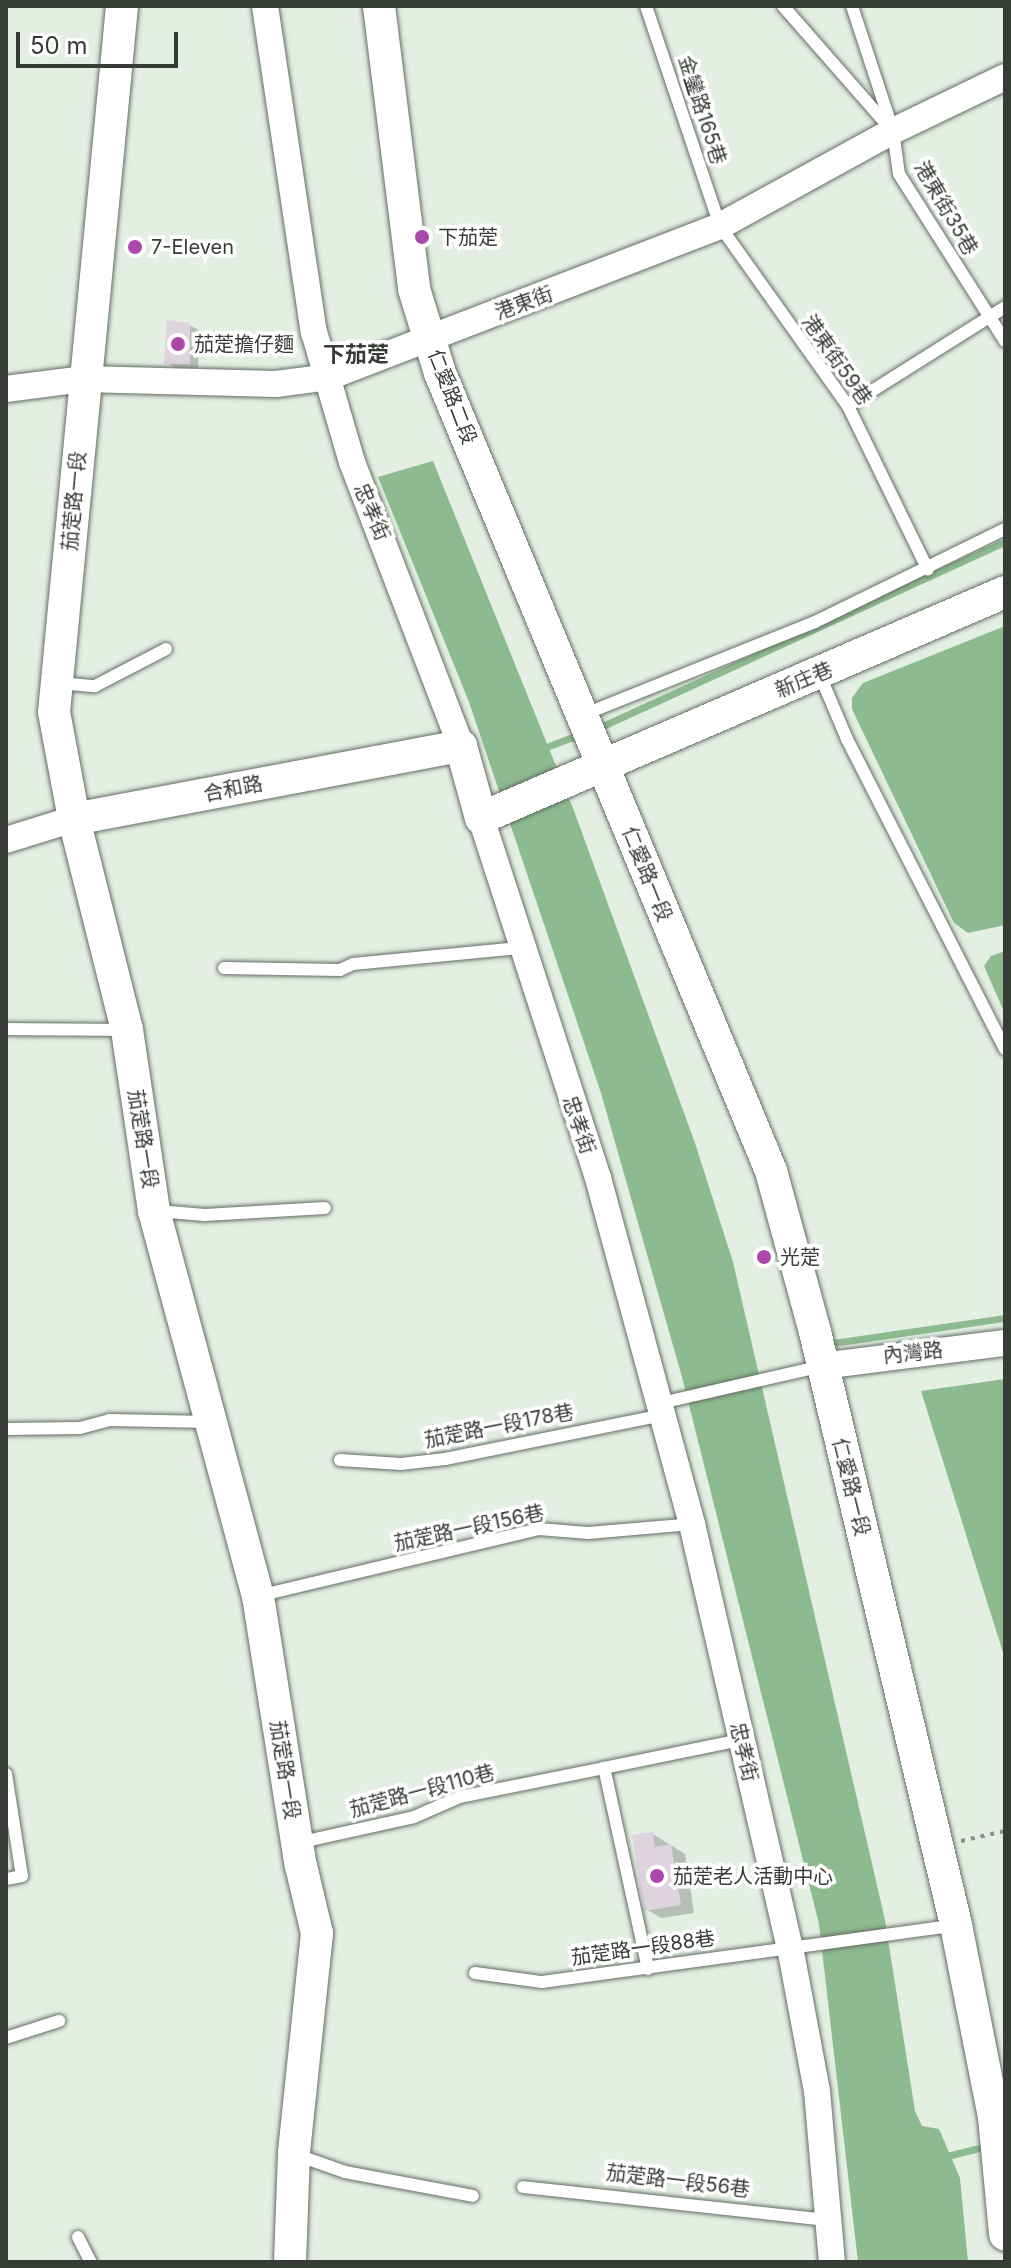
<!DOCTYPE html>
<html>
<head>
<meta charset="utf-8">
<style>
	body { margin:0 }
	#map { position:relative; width:1011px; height:2268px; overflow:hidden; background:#e3efe3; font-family:Inter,"Noto Sans TC",sans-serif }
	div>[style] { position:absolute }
	.water>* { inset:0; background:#8dbb8f }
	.shadow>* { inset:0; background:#0003 }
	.stream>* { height:7px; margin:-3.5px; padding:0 3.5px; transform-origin:3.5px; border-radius:3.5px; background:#8dbb8f }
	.building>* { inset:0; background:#dfd3de }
	.path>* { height:4px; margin-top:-2px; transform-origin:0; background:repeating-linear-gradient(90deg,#899189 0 4px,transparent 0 10px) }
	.roads { filter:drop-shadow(0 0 2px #646e64) drop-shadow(0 0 2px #646e64) }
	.service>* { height:12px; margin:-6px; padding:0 6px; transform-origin:6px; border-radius:6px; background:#fff }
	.minor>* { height:26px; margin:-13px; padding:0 13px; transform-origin:13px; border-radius:13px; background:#fff }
	.tertiary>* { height:32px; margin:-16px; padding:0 16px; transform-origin:16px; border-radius:16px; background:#fff }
	.dots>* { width:22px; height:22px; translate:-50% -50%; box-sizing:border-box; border:4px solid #fff; border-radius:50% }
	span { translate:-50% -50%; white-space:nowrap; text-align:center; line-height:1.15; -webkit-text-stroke:7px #fff; paint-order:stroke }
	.street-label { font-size:20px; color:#373c37 }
	.poi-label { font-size:20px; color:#373c37 }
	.left { translate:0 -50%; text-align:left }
	.neighbourhood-label { font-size:22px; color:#373c37; font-weight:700 }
	.frame { position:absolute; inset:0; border:8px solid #373c37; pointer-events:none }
	.scale { position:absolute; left:16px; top:32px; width:162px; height:36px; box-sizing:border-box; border:4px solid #373c37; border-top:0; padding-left:10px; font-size:24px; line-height:28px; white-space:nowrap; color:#373c37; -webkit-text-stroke:6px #fff; paint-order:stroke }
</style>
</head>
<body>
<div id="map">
	<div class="water">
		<div style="clip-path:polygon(433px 461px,573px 808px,695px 1143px,733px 1262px,885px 1920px,915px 2111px,922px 2126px,939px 2129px,960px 2178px,968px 2262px,858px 2262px,819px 1924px,682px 1377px,601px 1093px,469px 702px,378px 477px)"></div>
		<div style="clip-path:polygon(1005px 626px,1005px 925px,968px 933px,954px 923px,852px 709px,852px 698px,863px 683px)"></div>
		<div style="clip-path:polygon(1005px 951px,1005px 1014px,984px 966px,991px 956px)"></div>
		<div style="clip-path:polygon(1005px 1379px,1005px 1659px,921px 1391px)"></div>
	</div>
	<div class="shadow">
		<div style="clip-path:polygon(189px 325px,199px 330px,198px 368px,176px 368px,167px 363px)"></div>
		<div style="clip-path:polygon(653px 1834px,685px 1854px,694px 1913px,661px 1918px,646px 1909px)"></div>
	</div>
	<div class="stream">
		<div style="left:596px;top:729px;width:450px;rotate:-24.6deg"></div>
		<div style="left:549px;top:746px;width:33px;rotate:-21deg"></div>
		<div style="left:833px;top:1343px;width:174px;rotate:-8.3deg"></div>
		<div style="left:951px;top:2155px;width:37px;rotate:-14deg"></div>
	</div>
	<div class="building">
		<div style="clip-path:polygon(167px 320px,190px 323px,190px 364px,164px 364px)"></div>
		<div style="clip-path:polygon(653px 1832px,655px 1847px,671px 1844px,681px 1905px,644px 1911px,632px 1835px)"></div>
	</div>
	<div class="path">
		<div style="left:961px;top:1841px;width:45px;rotate:-12.8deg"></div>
	</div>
	<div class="roads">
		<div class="service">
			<div style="left:646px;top:6px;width:232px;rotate:71.4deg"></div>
			<div style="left:720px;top:226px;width:221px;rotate:54.6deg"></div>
			<div style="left:848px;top:406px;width:182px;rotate:64deg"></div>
			<div style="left:783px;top:6px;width:159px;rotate:48.8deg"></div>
			<div style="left:852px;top:6px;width:132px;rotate:71.8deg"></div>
			<div style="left:893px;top:131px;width:43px;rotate:82.1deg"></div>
			<div style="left:899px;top:174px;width:198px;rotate:57.6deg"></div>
			<div style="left:848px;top:406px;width:186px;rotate:-32.2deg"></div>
			<div style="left:819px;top:673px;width:72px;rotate:67deg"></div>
			<div style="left:847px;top:739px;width:348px;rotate:63deg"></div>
			<div style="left:63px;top:674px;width:12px;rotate:55deg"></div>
			<div style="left:70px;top:684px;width:25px;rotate:5deg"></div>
			<div style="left:95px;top:686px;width:80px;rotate:-27.5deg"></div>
			<div style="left:585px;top:714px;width:248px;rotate:-21.8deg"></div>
			<div style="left:815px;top:622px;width:212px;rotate:-26.1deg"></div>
			<div style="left:224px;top:968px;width:116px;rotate:1deg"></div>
			<div style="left:340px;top:970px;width:14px;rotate:-25deg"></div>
			<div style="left:353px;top:964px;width:167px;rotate:-5.5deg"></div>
			<div style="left:6px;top:1029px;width:121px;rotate:0.5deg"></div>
			<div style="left:157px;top:1211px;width:48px;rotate:4.8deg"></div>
			<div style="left:205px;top:1215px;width:120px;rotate:-3.3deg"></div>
			<div style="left:661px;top:1403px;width:165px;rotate:-12.9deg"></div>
			<div style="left:6px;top:1429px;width:74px;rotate:-0.8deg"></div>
			<div style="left:80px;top:1428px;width:30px;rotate:-15deg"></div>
			<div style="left:109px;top:1420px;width:100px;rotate:1.1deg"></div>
			<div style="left:340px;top:1460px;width:61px;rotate:3.8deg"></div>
			<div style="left:401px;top:1464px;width:44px;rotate:-6.5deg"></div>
			<div style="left:445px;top:1459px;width:223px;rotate:-11.4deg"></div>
			<div style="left:258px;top:1596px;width:289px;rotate:-13.4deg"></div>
			<div style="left:539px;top:1529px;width:49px;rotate:4.7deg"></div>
			<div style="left:588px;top:1533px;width:104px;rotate:-4.9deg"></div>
			<div style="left:6px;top:1774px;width:103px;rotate:81.1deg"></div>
			<div style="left:22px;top:1876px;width:16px;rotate:169deg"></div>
			<div style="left:297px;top:1843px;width:120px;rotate:-12.5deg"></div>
			<div style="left:414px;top:1817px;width:50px;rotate:-23.5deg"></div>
			<div style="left:460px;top:1797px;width:147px;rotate:-11.4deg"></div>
			<div style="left:648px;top:1969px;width:206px;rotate:-102.3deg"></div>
			<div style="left:604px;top:1768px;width:140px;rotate:-11.6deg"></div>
			<div style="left:475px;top:1973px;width:68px;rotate:7.7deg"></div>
			<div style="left:542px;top:1982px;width:418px;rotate:-7.8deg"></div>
			<div style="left:6px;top:2038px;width:56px;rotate:-17.8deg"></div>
			<div style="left:297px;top:2155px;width:51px;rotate:19.5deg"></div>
			<div style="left:345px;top:2172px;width:130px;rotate:10.6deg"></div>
			<div style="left:523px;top:2187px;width:307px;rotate:6.2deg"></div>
			<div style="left:78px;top:2237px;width:28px;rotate:63deg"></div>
		</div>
		<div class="minor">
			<div style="left:265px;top:6px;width:330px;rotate:81.5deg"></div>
			<div style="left:314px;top:332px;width:135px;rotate:73.7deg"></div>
			<div style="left:352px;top:462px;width:304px;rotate:69deg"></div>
			<div style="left:6px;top:389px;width:79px;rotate:-7.3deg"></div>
			<div style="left:84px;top:379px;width:192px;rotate:1.5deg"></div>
			<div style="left:276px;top:384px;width:53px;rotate:-7.5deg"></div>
			<div style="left:329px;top:377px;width:419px;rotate:-21.1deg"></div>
			<div style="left:720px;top:226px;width:197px;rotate:-28.8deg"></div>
			<div style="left:893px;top:131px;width:124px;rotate:-25.7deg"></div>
			<div style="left:481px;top:818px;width:379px;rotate:72deg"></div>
			<div style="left:598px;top:1178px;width:359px;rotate:74.8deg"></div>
			<div style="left:692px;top:1524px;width:434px;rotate:77deg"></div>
			<div style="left:790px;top:1947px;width:147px;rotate:79.4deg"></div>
			<div style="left:817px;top:2091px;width:172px;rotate:85deg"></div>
			<div style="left:6px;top:840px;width:71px;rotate:-17.2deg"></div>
			<div style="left:822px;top:1366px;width:184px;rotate:-7.2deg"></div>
		</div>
		<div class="tertiary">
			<div style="left:122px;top:6px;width:709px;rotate:95.5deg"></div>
			<div style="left:54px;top:712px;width:109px;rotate:79.4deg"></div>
			<div style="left:74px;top:819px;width:218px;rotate:75.9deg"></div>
			<div style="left:127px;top:1030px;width:183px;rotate:81.5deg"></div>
			<div style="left:154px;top:1211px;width:399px;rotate:74.9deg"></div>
			<div style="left:258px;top:1596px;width:273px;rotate:81deg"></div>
			<div style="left:301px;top:1866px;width:69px;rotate:76.6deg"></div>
			<div style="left:317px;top:1933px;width:221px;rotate:96deg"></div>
			<div style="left:294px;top:2153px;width:109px;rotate:92.1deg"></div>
			<div style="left:379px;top:6px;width:285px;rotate:82.9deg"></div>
			<div style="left:414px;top:289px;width:88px;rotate:72.8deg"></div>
			<div style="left:440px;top:373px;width:864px;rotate:67.47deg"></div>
			<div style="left:771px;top:1171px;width:167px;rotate:74.7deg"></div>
			<div style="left:815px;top:1332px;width:610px;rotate:76.62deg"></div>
			<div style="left:956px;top:1925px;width:196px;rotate:78.8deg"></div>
			<div style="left:994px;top:2117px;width:118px;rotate:84.6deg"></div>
			<div style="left:74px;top:819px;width:394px;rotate:-10.7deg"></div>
			<div style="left:461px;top:746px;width:75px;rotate:74.5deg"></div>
			<div style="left:481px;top:818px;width:571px;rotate:-23.33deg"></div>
		</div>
	</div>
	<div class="dots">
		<div style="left:422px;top:237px;background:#ac47ad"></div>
		<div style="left:135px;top:247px;background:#ac47ad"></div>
		<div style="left:178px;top:344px;background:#ac47ad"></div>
		<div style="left:764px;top:1257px;background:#ac47ad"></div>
		<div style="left:657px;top:1876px;background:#ac47ad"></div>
	</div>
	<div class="street-label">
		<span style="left:702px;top:110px;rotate:72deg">金鑾路165巷</span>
		<span style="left:946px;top:208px;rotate:60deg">港東街35巷</span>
		<span style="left:524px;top:303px;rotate:-20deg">港東街</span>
		<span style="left:837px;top:360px;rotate:55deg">港東街59巷</span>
		<span style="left:452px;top:397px;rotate:69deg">仁愛路二段</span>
		<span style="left:74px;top:501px;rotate:-85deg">茄萣路一段</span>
		<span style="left:372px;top:512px;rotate:67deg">忠孝街</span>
		<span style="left:804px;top:680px;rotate:-23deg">新庄巷</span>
		<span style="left:233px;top:789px;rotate:-11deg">合和路</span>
		<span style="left:647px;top:874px;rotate:68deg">仁愛路一段</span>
		<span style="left:579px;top:1125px;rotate:71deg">忠孝街</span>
		<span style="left:143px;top:1139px;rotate:81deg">茄萣路一段</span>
		<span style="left:913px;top:1353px;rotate:-6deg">內灣路</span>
		<span style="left:499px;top:1426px;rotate:-11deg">茄萣路一段178巷</span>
		<span style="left:851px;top:1487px;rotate:76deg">仁愛路一段</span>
		<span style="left:469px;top:1528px;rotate:-12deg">茄萣路一段156巷</span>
		<span style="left:744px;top:1752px;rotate:77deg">忠孝街</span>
		<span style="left:285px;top:1770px;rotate:81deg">茄萣路一段</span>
		<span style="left:422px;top:1791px;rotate:-15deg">茄萣路一段110巷</span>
		<span style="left:643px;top:1948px;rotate:-8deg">茄萣路一段88巷</span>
		<span style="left:678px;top:2181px;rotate:7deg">茄萣路一段56巷</span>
	</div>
	<div class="poi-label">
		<span class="left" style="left:438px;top:237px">下茄萣</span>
		<span class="left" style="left:151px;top:247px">7-Eleven</span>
		<span class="left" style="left:194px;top:344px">茄萣擔仔麵</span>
		<span class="left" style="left:780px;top:1257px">光萣</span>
		<span class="left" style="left:673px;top:1876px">茄萣老人活動中心</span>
	</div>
	<div class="neighbourhood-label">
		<span style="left:356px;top:355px">下茄萣</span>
	</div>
	<div class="frame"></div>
	<div class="scale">50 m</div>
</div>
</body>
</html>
